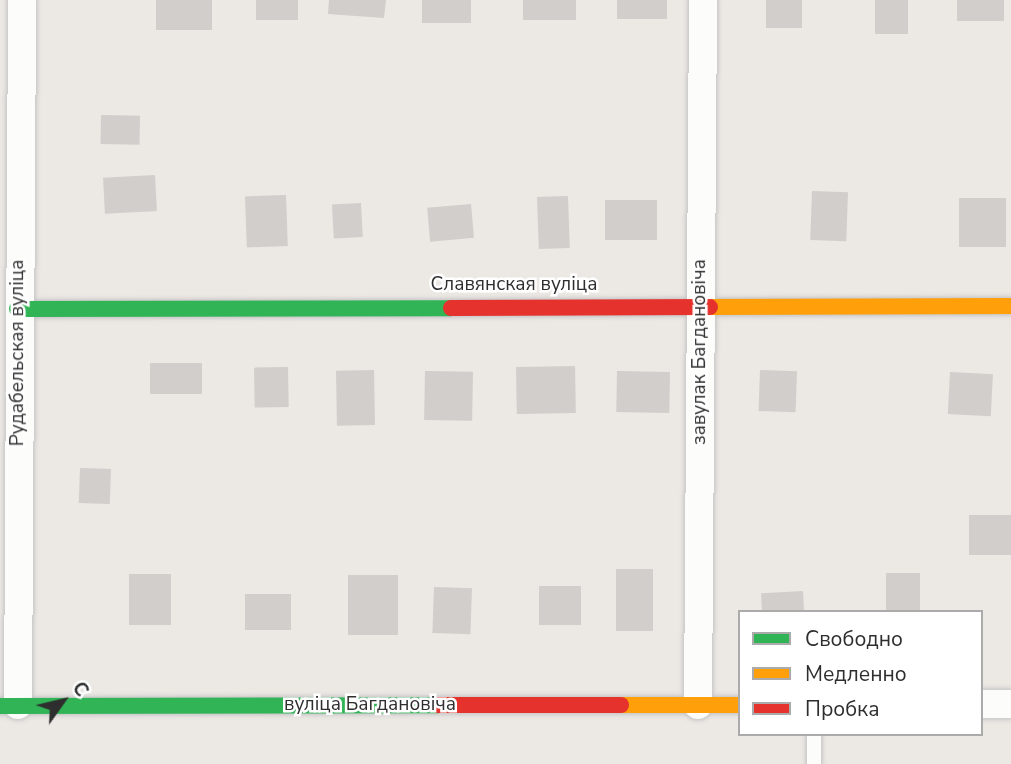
<!DOCTYPE html>
<meta charset="utf-8">
<style>
body{margin:0}
#map{position:relative;width:1011px;height:764px;overflow:hidden;background:#ece8e4;font-family:"Nunito Sans",sans-serif}
div>[style]{position:absolute}
.building>*{inset:0;background:#d1cecb;transform-origin:0 0}
.roads{filter:drop-shadow(0 0 2px #c5c4c5) drop-shadow(0 0 2px #c5c4c5)}
.lane>*{height:14px;margin:-7px;padding:0 7px;transform-origin:7px;border-radius:7px;background:#fcfcfb}
.street>*{height:28px;margin:-14px;padding:0 14px;transform-origin:14px;border-radius:14px;background:#fcfcfb}
.fast>*{height:16px;margin:-8px;padding:0 8px;transform-origin:8px;border-radius:8px;background:#30b455}
.slow>*{height:16px;margin:-8px;padding:0 8px;transform-origin:8px;border-radius:8px;background:#ff9f0a}
.jam>*{height:16px;margin:-8px;padding:0 8px;transform-origin:8px;border-radius:8px;background:#e5322d}
span{translate:-50% -50%;white-space:nowrap;text-align:center;line-height:1.15;-webkit-text-stroke:5px #fff;paint-order:stroke}
.street-label{font-size:19px;color:#2e2e2e}
.legend{position:absolute;left:738px;top:610px;width:245px;height:126px;box-sizing:border-box;background:#fff;border:2px solid #ababab;margin:0;padding:9px 12px;list-style:none;font-size:21px;color:#2e2e2e}
.legend li{display:flex;align-items:center;gap:14px;height:35px}
.legend b{width:35px;border:2px solid #ababab}
.north{position:absolute;left:28px;top:666px;width:70px;height:70px;-webkit-text-stroke:5px #fff;paint-order:stroke;rotate:56deg;font-size:19px;font-weight:700;line-height:28px;text-align:center;color:#2e2e2e}
.north::after{content:'';display:block;margin:auto;width:24px;height:32px;background:#2e2e2e;clip-path:polygon(50% 0,100% 100%,50% 72%,0 100%)}
</style>
<div id="map">
<div class="building">
<i style="left:156px;top:0;width:56px;height:30px"></i>
<i style="left:256px;top:0;width:42px;height:20px"></i>
<i style="clip-path:polygon(329px 0,386px 0,384px 18px,328px 14px)"></i>
<i style="left:422px;top:0;width:49px;height:23px"></i>
<i style="left:523px;top:0;width:53px;height:20px"></i>
<i style="left:617px;top:0;width:50px;height:19px"></i>
<i style="left:766px;top:0;width:36px;height:28px"></i>
<i style="left:875px;top:0;width:33px;height:34px"></i>
<i style="left:957px;top:0;width:47px;height:21px"></i>
<i style="left:101px;top:115px;width:39px;height:29px;rotate:1deg"></i>
<i style="left:155px;top:175px;width:36px;height:52px;rotate:87deg"></i>
<i style="left:812px;top:191px;width:36px;height:49px;rotate:2deg"></i>
<i style="left:286px;top:195px;width:51px;height:41px;rotate:88deg"></i>
<i style="left:568px;top:196px;width:52px;height:31px;rotate:88deg"></i>
<i style="left:959px;top:198px;width:47px;height:49px"></i>
<i style="left:605px;top:200px;width:52px;height:40px"></i>
<i style="left:361px;top:203px;width:34px;height:29px;rotate:87deg"></i>
<i style="left:471px;top:204px;width:34px;height:44px;rotate:85deg"></i>
<i style="left:150px;top:363px;width:52px;height:31px"></i>
<i style="left:575px;top:366px;width:47px;height:59px;rotate:89deg"></i>
<i style="left:288px;top:367px;width:40px;height:34px;rotate:89deg"></i>
<i style="left:374px;top:370px;width:55px;height:38px;rotate:89deg"></i>
<i style="left:760px;top:370px;width:37px;height:41px;rotate:2deg"></i>
<i style="left:425px;top:371px;width:48px;height:49px;rotate:1deg"></i>
<i style="left:617px;top:371px;width:53px;height:41px;rotate:1deg"></i>
<i style="left:950px;top:372px;width:43px;height:42px;rotate:3deg"></i>
<i style="left:80px;top:468px;width:31px;height:35px;rotate:2deg"></i>
<i style="left:969px;top:515px;width:42px;height:40px"></i>
<i style="left:616px;top:569px;width:37px;height:62px"></i>
<i style="left:886px;top:573px;width:34px;height:39px"></i>
<i style="left:129px;top:574px;width:42px;height:51px"></i>
<i style="left:348px;top:575px;width:50px;height:60px"></i>
<i style="left:539px;top:586px;width:42px;height:39px"></i>
<i style="left:434px;top:587px;width:38px;height:46px;rotate:2deg"></i>
<i style="left:803px;top:591px;width:21px;height:42px;rotate:87deg"></i>
<i style="left:245px;top:594px;width:46px;height:36px"></i>
</div>
<div class="roads">
<div class="lane">
<i style="left:814px;top:734px;width:30px;rotate:90deg"></i>
</div>
<div class="street">
<i style="left:981px;top:704px;width:30px"></i>
<i style="left:18px;top:705px;width:705px;rotate:-89.67deg"></i>
<i style="left:698px;top:705px;width:705px;rotate:-89.59deg"></i>
</div>
<div class="fast">
<i style="left:17px;top:309px;width:434px;rotate:-0.1deg"></i>
<i style="left:0;top:706px;width:438px;rotate:-0.1deg"></i>
</div>
<div class="slow">
<i style="left:710px;top:307px;width:301px;rotate:-0.2deg"></i>
<i style="left:621px;top:705px;width:119px"></i>
</div>
<div class="jam">
<i style="left:451px;top:308px;width:259px;rotate:-0.2deg"></i>
<i style="left:438px;top:705px;width:183px"></i>
</div>
</div>
<div class="street-label">
<span style="left:514px;top:285px">Славянская вуліца</span>
<span style="left:700px;top:352px;rotate:-90deg">завулак Багдановіча</span>
<span style="left:18px;top:353px;rotate:-90deg">Рудабельская вуліца</span>
<span style="left:370px;top:705px">вуліца Багдановіча</span>
</div>
<ul class="legend">
<li><b style="height:9px;background:#30b455"></b>Свободно</li>
<li><b style="height:9px;background:#ff9f0a"></b>Медленно</li>
<li><b style="height:9px;background:#e5322d"></b>Пробка</li>
</ul>
<div class="north">С</div>
</div>
